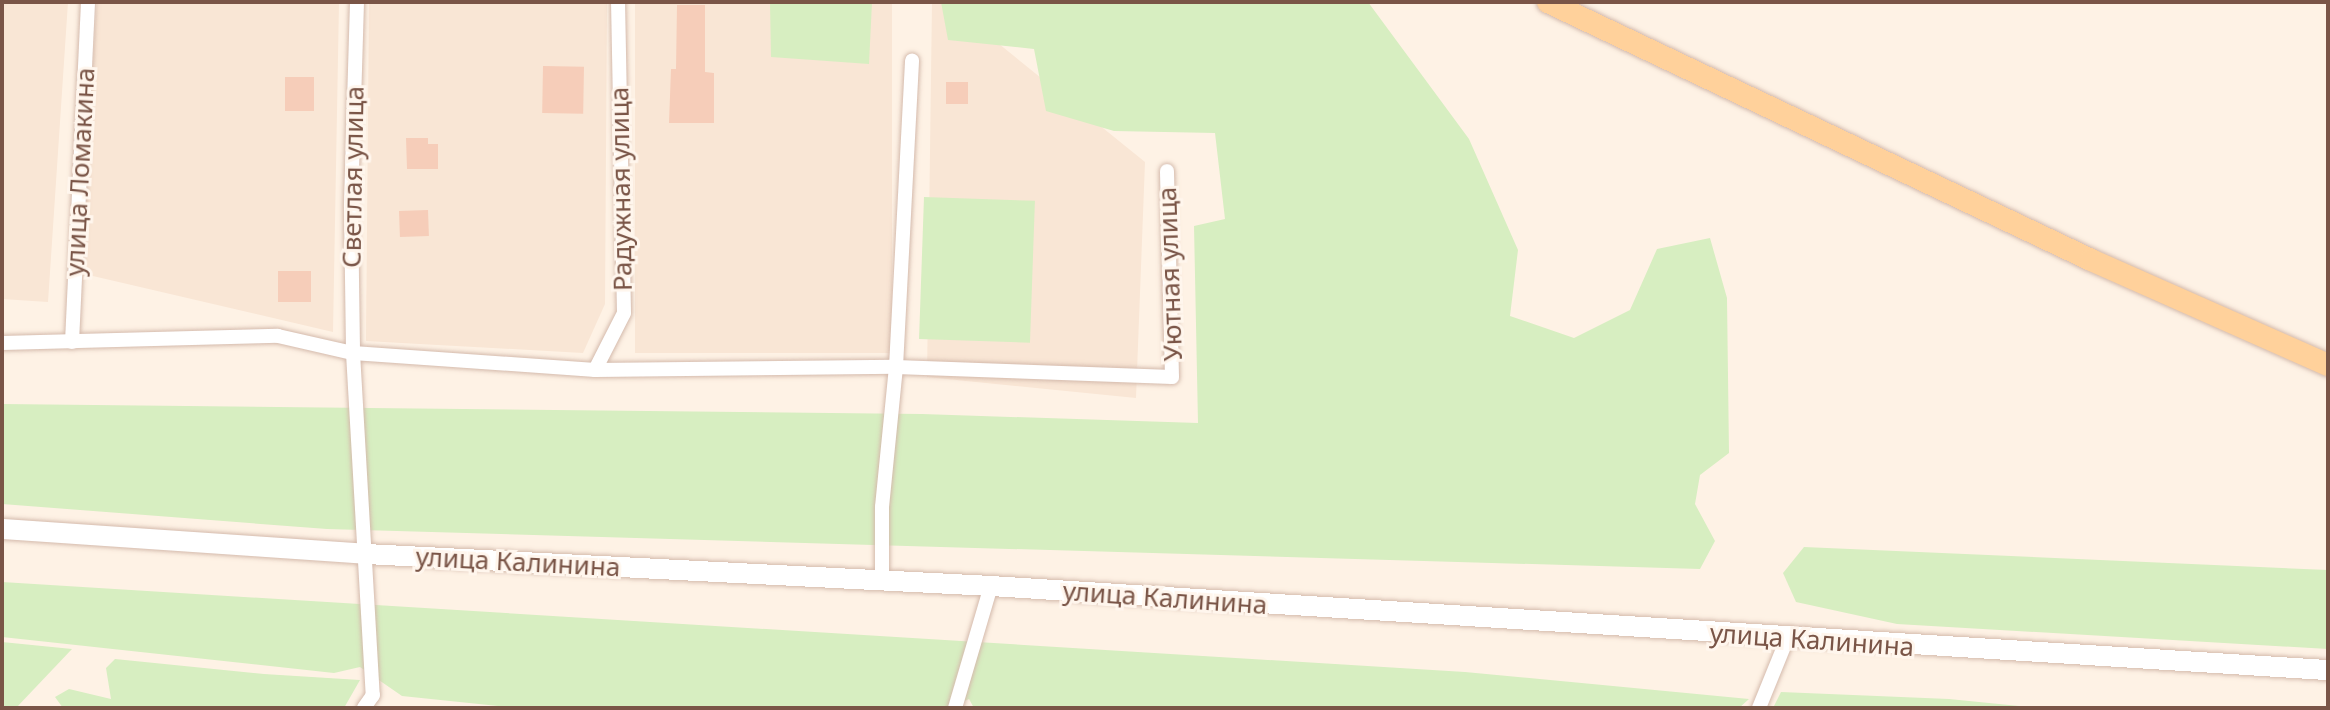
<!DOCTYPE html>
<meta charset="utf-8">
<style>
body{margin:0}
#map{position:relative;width:2330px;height:710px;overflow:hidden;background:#fef2e5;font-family:"Noto Sans",sans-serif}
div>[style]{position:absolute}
.residential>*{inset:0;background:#f9e6d5;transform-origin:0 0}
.green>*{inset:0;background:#d7eec1;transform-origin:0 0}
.building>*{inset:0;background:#f6cdb9;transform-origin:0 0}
.roads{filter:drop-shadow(0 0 2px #d4baac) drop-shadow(0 0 2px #d4baac)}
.street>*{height:14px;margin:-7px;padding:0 7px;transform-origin:7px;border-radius:7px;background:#fff}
.secondary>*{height:20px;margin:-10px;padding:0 10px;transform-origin:10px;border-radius:10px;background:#fff}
.primary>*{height:22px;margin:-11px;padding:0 11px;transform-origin:11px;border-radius:11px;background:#ffd19b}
span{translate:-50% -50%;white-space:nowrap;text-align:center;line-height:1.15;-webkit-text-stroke:6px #fff6ed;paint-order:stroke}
.street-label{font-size:26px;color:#7a5547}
.frame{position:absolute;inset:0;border:4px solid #7a5547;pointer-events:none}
</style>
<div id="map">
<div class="residential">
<i style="clip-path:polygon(2px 2px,68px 2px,48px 302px,2px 299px)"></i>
<i style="clip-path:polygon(97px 2px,339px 2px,333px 332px,80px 273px)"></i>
<i style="clip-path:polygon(369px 2px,607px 2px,605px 304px,583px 353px,366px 341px)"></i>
<i style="left:635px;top:2px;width:257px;height:351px"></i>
<i style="clip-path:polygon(932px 2px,947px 2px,1145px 162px,1136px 398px,927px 377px)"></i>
</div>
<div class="green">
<i style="clip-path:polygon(770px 2px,872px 2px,869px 64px,771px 57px)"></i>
<i style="clip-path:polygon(941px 2px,1368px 2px,1469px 139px,1518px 250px,1510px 316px,1574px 338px,1630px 310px,1657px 249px,1710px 238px,1727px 298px,1729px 453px,1700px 475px,1695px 504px,1715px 541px,1700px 569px,327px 529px,2px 504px,2px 404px,922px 414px,1198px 423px,1194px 226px,1225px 219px,1215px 133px,1114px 131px,1046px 111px,1034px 49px,948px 40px)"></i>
<i style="left:924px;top:197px;width:111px;height:142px;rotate:2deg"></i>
<i style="clip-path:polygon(1804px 547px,2328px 570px,2328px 649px,1897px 624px,1796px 602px,1783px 573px)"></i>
<i style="clip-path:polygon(2px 582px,1465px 672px,1749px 699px,1739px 708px,974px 708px,969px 699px,949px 708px,516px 708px,402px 696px,360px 667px,334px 673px,2px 637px)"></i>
<i style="clip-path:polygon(2px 642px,72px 649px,16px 708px,2px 708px)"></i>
<i style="clip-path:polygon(115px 659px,264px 674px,360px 680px,344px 708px,63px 708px,55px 697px,69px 689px,111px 699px,106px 668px)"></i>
<i style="clip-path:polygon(1781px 692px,1949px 699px,2039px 708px,1773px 708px)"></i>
</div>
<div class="building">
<i style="clip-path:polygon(677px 5px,705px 5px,705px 72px,714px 73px,714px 123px,669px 123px,671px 69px,676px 69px)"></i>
<i style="left:543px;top:66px;width:41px;height:47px;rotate:1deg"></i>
<i style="left:314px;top:77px;width:34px;height:29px;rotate:90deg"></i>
<i style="left:946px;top:82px;width:22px;height:22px"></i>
<i style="clip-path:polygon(406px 138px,428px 138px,428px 144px,438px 144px,438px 169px,407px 169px)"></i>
<i style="left:428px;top:210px;width:26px;height:29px;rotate:88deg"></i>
<i style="left:278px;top:271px;width:33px;height:31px"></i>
</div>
<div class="roads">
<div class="street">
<i style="left:357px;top:2px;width:205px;rotate:91.7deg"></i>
<i style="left:351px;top:207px;width:146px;rotate:89.2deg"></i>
<i style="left:353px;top:353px;width:343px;rotate:86.7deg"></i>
<i style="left:373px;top:695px;width:16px;rotate:125deg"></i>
<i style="left:72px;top:342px;width:340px;rotate:-87.3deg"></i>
<i style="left:2px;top:343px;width:276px;rotate:-1.5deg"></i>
<i style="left:278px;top:336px;width:77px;rotate:12.8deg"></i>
<i style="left:353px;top:353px;width:243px;rotate:4deg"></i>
<i style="left:595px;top:370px;width:301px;rotate:-0.6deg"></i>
<i style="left:896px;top:367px;width:276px;rotate:2.1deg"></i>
<i style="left:1172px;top:377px;width:206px;rotate:-91.4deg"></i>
<i style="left:595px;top:370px;width:64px;rotate:-63deg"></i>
<i style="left:624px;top:313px;width:311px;rotate:-91.1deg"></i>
<i style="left:882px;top:581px;width:74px;rotate:-90deg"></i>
<i style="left:882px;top:507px;width:141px;rotate:-84.3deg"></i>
<i style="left:896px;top:367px;width:307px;rotate:-87deg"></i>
<i style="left:955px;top:708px;width:127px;rotate:-73.6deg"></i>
<i style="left:1759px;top:708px;width:74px;rotate:-67.9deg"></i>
</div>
<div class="secondary">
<i style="left:2px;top:529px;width:365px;rotate:3.9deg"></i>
<i style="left:366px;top:554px;width:626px;rotate:2.93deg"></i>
<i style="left:991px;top:586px;width:1340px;rotate:3.6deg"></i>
</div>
<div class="primary">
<i style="left:1548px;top:2px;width:601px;rotate:25.41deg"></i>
<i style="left:2091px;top:260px;width:259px;rotate:23.9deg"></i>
</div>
</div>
<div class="street-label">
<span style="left:80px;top:172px;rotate:-87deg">улица Ломакина</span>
<span style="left:353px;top:177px;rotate:-89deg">Светлая улица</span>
<span style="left:621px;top:189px;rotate:-91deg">Радужная улица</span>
<span style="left:1170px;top:274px;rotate:-92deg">Уютная улица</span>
<span style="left:518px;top:562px;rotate:3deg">улица Калинина</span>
<span style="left:1165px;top:598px;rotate:4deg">улица Калинина</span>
<span style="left:1812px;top:640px;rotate:4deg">улица Калинина</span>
</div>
<div class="frame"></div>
</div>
